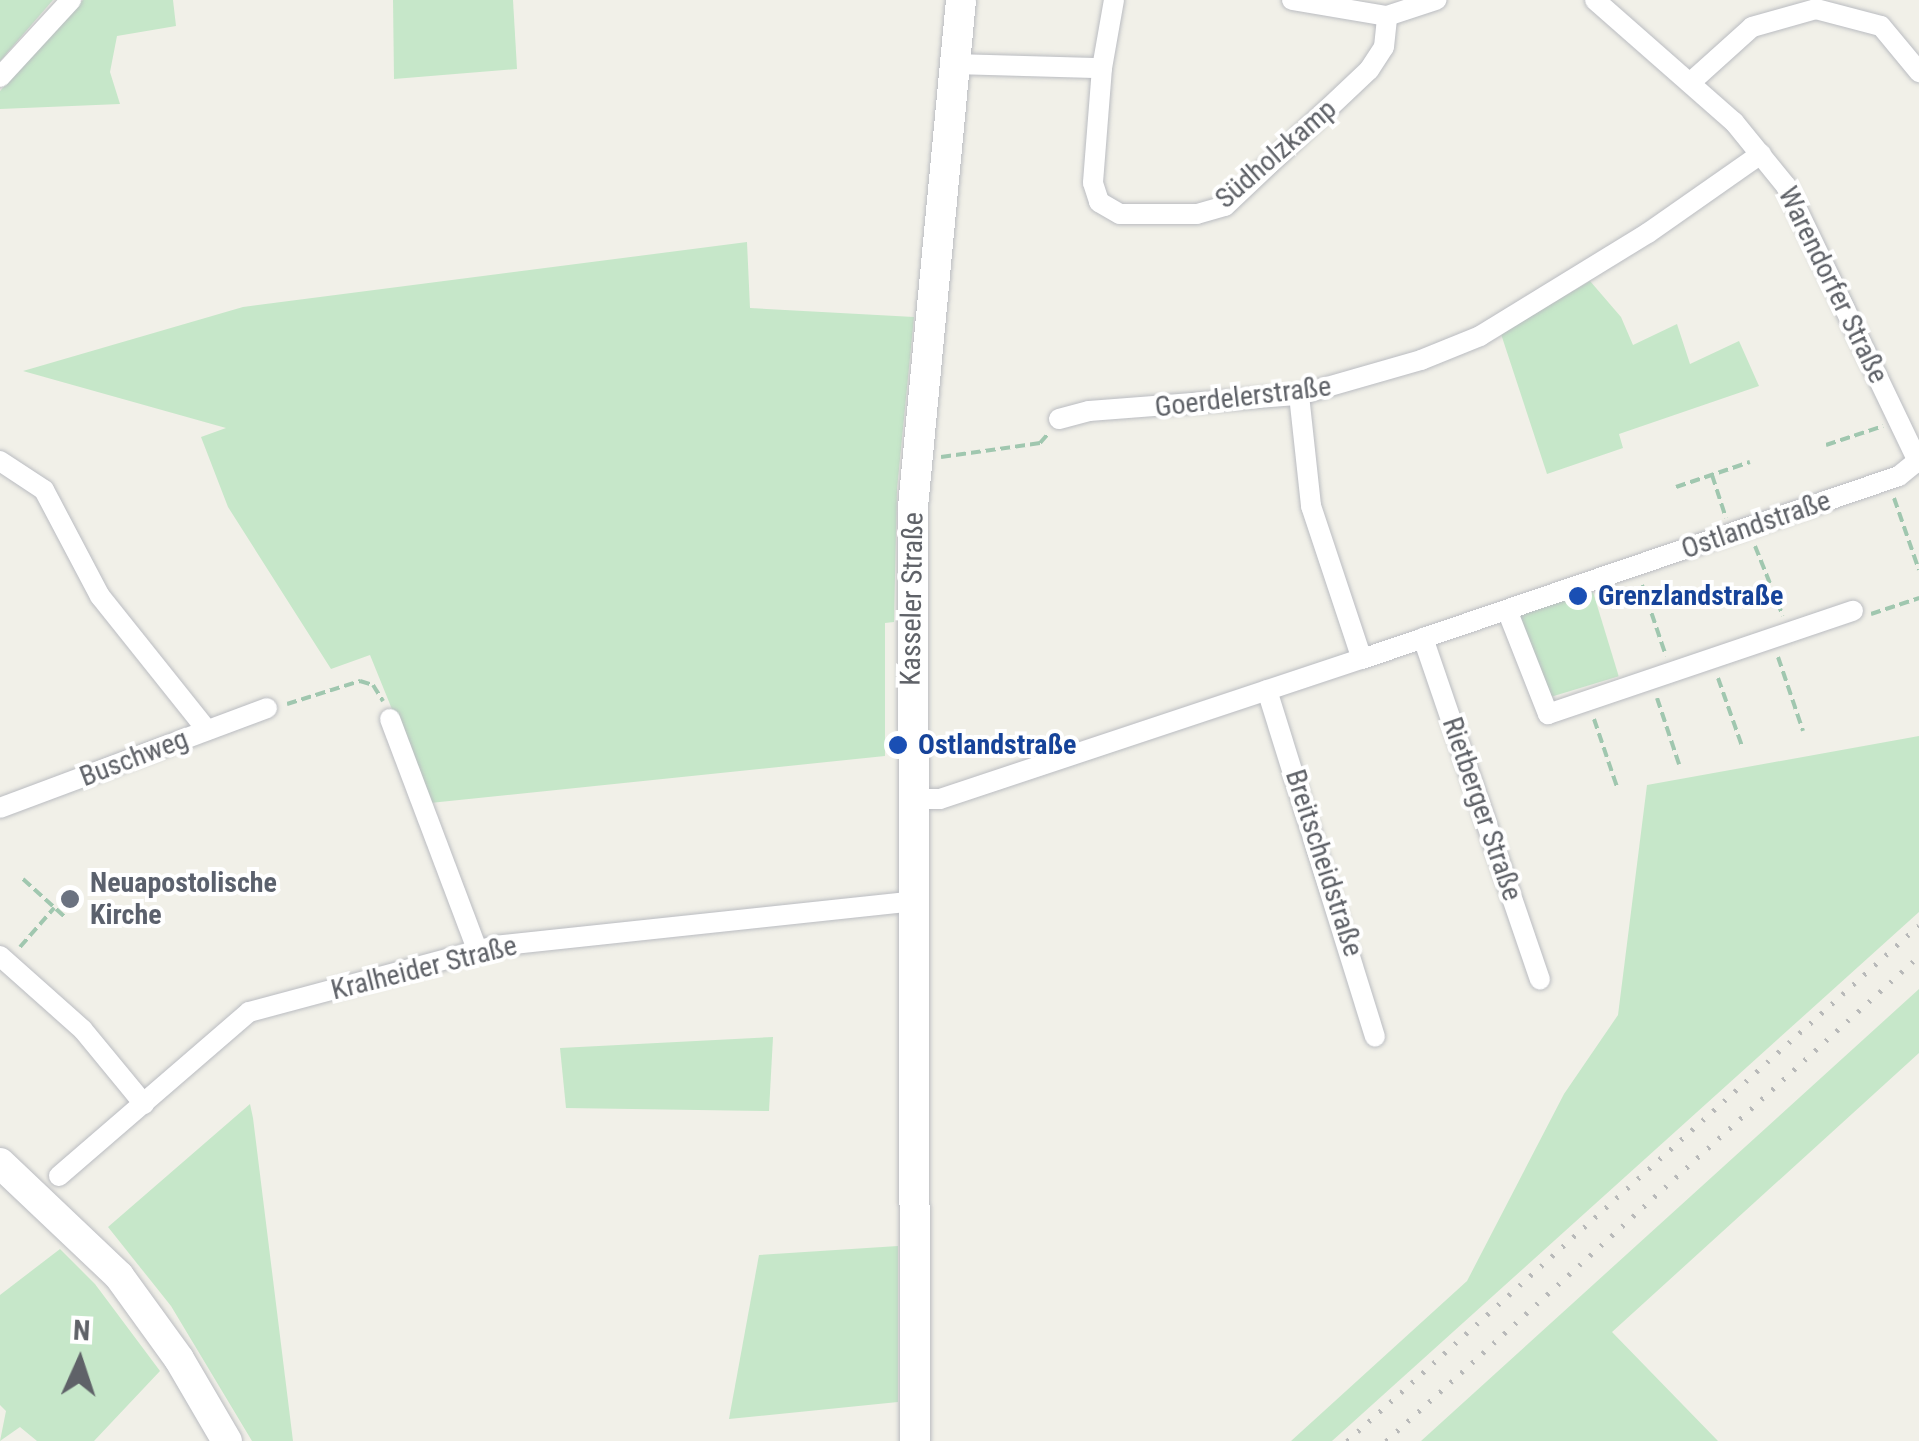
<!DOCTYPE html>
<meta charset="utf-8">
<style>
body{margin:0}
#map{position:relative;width:1919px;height:1441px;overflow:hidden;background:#f1f0e8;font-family:"Roboto Condensed",sans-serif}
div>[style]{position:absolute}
.green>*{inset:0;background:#c6e7c9;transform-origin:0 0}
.path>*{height:4px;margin-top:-2px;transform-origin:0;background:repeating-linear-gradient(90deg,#a0c7af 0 10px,transparent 0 15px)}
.roads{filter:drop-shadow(0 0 2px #babcc1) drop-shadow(0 0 2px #babcc1)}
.street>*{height:20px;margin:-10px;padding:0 10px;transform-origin:10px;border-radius:10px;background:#fff}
.secondary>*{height:30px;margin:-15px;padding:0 15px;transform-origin:15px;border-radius:15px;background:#fff}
.rail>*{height:5px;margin-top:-2.5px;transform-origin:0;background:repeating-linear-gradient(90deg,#b8b9b9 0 2.5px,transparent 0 14.5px)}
.dots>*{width:28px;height:28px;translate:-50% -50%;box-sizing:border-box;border:5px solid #fff;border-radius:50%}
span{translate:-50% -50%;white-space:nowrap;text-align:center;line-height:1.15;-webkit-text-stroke:8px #fff;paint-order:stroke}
.street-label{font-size:28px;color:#5f6268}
.transit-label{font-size:28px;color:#164399;font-weight:700}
.left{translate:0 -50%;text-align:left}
.worship-label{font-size:28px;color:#5b616d;font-weight:700}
.north{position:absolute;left:30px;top:1311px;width:100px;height:100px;-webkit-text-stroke:8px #fff;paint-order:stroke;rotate:3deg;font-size:28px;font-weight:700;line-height:40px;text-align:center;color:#5f6268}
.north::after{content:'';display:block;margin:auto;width:35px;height:45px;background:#5f6268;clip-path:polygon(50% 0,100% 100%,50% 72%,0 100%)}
</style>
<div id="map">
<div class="green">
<i style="clip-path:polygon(0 0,53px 0,0 61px)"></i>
<i style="clip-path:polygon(83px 0,173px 0,176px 26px,117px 36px,110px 72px,120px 104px,0 109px,0 91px)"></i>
<i style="clip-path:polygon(393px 0,513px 0,517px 69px,394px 79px)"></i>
<i style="clip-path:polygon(747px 242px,750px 308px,914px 317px,897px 489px,894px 622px,885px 623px,885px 756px,430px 803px,370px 655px,331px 669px,228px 507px,201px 437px,226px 428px,23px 371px,243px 307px)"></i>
<i style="clip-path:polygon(1590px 281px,1621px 317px,1633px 345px,1677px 324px,1690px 364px,1739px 341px,1759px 386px,1619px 434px,1623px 448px,1547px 474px,1501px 334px)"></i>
<i style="left:1593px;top:592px;width:88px;height:79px;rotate:73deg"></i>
<i style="clip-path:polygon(1919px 736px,1919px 912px,1332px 1441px,1291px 1441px,1467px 1281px,1564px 1094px,1618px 1015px,1647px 785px)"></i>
<i style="clip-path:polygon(1919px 989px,1919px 1053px,1612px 1332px,1718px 1441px,1421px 1441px)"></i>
<i style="clip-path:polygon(773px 1037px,769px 1111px,566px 1108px,560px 1048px)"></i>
<i style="clip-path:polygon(250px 1104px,253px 1118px,293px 1441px,252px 1441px,171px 1306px,108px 1227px)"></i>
<i style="clip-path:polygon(898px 1246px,898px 1402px,729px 1419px,759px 1255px)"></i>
<i style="clip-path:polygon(60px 1249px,95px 1284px,160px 1371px,94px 1441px,37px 1441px,20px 1427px,0 1441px,6px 1411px,0 1405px,0 1295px)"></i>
</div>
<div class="path">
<i style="left:1826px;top:445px;width:60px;rotate:-18.4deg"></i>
<i style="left:941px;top:457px;width:100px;rotate:-8deg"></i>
<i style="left:1040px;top:443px;width:11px;rotate:-49deg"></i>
<i style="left:1712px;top:475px;width:45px;rotate:72deg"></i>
<i style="left:1676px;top:487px;width:78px;rotate:-18.7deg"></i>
<i style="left:1894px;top:498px;width:76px;rotate:70.9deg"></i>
<i style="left:1755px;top:546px;width:75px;rotate:68.2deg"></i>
<i style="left:1642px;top:585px;width:75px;rotate:71.3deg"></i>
<i style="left:1871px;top:614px;width:51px;rotate:-18.4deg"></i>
<i style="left:1778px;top:657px;width:78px;rotate:71.3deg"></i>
<i style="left:1718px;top:678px;width:72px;rotate:70.6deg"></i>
<i style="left:1657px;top:698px;width:70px;rotate:71.6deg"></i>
<i style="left:287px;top:704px;width:77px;rotate:-17.5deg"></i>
<i style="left:360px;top:681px;width:14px;rotate:17deg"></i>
<i style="left:373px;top:685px;width:19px;rotate:58deg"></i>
<i style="left:1594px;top:719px;width:72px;rotate:71.3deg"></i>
<i style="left:23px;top:879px;width:58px;rotate:42.2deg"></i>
<i style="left:20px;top:947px;width:52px;rotate:-48.9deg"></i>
</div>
<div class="roads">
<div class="street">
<i style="left:1292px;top:0;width:96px;rotate:9.6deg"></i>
<i style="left:1387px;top:16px;width:52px;rotate:-18.1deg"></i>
<i style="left:1595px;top:0;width:185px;rotate:41.3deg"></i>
<i style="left:1734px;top:122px;width:82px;rotate:50.9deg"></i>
<i style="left:1786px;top:186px;width:307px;rotate:64.4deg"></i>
<i style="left:955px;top:64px;width:147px;rotate:1.6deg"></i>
<i style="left:1102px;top:68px;width:115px;rotate:94.5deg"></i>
<i style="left:1093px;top:183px;width:20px;rotate:72deg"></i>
<i style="left:1099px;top:202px;width:24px;rotate:30deg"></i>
<i style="left:1120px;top:214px;width:77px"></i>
<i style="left:1197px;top:214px;width:29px;rotate:-16deg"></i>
<i style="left:1225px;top:206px;width:198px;rotate:-43.4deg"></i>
<i style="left:1369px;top:70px;width:27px;rotate:-57deg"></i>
<i style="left:1384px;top:47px;width:31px;rotate:-84deg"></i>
<i style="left:1102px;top:68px;width:69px;rotate:-80deg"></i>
<i style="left:0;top:77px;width:105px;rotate:-47.3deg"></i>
<i style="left:1691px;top:82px;width:82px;rotate:-42deg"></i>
<i style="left:1752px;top:27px;width:66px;rotate:-15.7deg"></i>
<i style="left:1816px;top:9px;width:67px;rotate:14.7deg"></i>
<i style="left:1881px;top:26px;width:60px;rotate:50.4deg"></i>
<i style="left:1299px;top:395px;width:112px;rotate:83.8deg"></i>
<i style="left:1311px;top:506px;width:161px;rotate:71.6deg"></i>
<i style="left:1059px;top:419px;width:31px;rotate:-15deg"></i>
<i style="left:1089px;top:411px;width:211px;rotate:-4.4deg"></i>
<i style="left:1299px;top:395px;width:127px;rotate:-16deg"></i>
<i style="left:1421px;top:360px;width:64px;rotate:-22.1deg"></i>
<i style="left:1480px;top:336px;width:197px;rotate:-31.5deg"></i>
<i style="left:1648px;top:233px;width:138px;rotate:-35deg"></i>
<i style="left:0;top:461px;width:53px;rotate:33.4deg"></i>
<i style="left:44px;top:490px;width:120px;rotate:62.2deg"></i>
<i style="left:100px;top:596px;width:171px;rotate:51.4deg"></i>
<i style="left:1507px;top:610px;width:112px;rotate:68.5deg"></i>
<i style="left:1548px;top:714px;width:322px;rotate:-18.7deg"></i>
<i style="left:1423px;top:638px;width:361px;rotate:71.1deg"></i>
<i style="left:1267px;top:690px;width:363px;rotate:72.7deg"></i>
<i style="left:390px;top:719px;width:246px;rotate:69.3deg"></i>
<i style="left:911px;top:799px;width:29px"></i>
<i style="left:940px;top:799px;width:445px;rotate:-18.4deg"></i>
<i style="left:1362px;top:659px;width:567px;rotate:-18.82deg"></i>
<i style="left:1899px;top:476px;width:26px;rotate:-39deg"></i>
<i style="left:0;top:808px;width:285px;rotate:-20.5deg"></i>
<i style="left:0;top:956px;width:111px;rotate:41.7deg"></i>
<i style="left:83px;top:1030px;width:96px;rotate:50.5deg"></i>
<i style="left:59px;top:1176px;width:251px;rotate:-40.8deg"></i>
<i style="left:249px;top:1012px;width:255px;rotate:-15deg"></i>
<i style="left:495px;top:946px;width:417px;rotate:-6.1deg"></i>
</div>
<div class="secondary">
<i style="left:0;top:1163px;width:164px;rotate:43.5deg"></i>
<i style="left:119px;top:1276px;width:102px;rotate:54.1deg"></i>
<i style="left:179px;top:1359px;width:95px;rotate:59.7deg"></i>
<i style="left:915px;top:1441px;width:934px;rotate:-90.12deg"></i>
<i style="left:913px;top:507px;width:509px;rotate:-84.59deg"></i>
</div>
</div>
<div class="rail">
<i style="left:1347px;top:1441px;width:770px;rotate:-42.05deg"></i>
<i style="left:1386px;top:1441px;width:721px;rotate:-42.3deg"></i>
</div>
<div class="dots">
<i style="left:1578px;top:596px;background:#1a4fb4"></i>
<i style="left:898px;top:745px;background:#1a4fb4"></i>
<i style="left:70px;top:899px;background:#6b7280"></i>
</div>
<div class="street-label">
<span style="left:1276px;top:154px;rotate:-41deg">Südholzkamp</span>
<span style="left:1833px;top:285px;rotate:64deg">Warendorfer Straße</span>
<span style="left:1243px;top:397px;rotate:-7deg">Goerdelerstraße</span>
<span style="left:1756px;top:525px;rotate:-19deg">Ostlandstraße</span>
<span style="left:912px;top:599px;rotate:-89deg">Kasseler Straße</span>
<span style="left:134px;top:758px;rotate:-21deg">Buschweg</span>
<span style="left:1482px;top:809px;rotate:71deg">Rietberger Straße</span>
<span style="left:1324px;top:863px;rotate:72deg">Breitscheidstraße</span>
<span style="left:424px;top:968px;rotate:-14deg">Kralheider Straße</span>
</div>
<div class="transit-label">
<span class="left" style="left:1598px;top:596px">Grenzlandstraße</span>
<span class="left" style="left:918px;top:745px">Ostlandstraße</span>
</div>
<div class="worship-label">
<span class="left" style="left:90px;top:899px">Neuapostolische<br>Kirche</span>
</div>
<div class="north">N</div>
</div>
